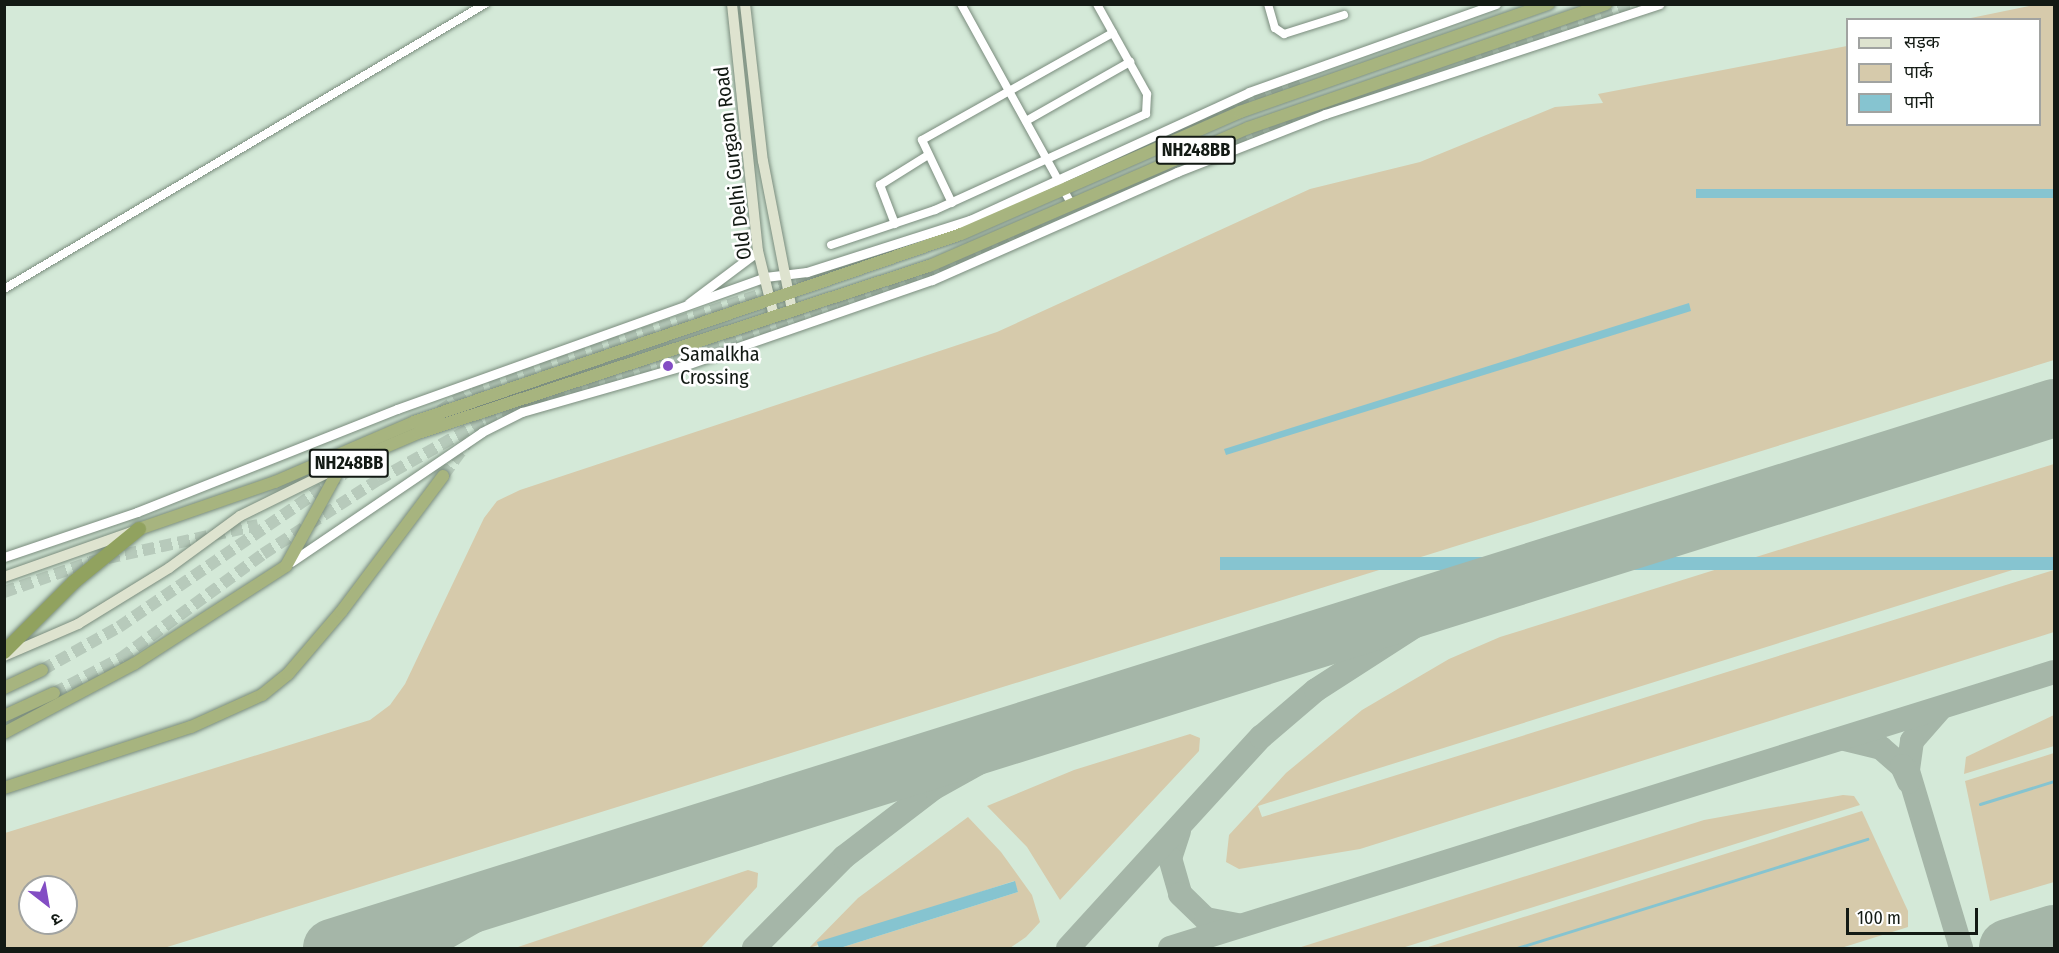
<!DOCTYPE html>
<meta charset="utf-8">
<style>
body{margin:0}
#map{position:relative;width:2059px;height:953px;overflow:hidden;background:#d4e9d8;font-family:"Fira Sans Condensed","Noto Sans Devanagari",sans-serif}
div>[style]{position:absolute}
.green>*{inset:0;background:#d6caab}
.water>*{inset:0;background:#86c4d0;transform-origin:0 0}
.stream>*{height:3px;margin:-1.5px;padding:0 1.5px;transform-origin:1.5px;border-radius:1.5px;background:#86c4d0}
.taxiway>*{height:24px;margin:-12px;padding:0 12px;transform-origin:12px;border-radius:12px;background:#a5b6a8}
.runway>*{height:58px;margin:-29px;padding:0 29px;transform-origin:29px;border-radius:29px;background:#a5b6a8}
.trunk-tunnel>*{height:12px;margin-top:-6px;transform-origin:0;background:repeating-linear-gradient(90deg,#b7cabb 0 12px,transparent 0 18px)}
.roads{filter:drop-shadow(0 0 2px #7a8c7d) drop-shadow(0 0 2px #7a8c7d)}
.minor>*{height:8px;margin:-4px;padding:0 4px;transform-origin:4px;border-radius:4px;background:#fff}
.tertiary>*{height:9px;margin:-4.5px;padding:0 4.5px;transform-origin:4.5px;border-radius:4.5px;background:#fff}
.secondary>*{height:10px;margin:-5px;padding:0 5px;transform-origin:5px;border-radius:5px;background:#dee3cf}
.trunk>*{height:12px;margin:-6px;padding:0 6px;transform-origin:6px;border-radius:6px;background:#a7b47f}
.motorway>*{height:14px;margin:-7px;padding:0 7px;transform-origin:7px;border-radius:7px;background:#91a25f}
.dots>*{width:16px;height:16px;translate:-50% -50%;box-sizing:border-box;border:3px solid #fff;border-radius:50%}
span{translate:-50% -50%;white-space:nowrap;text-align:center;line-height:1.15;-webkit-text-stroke:5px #fff;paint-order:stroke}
.shield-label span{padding:2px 4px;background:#fff;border:2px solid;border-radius:4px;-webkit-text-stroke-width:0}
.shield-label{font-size:18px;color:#131a14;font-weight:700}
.street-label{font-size:20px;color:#131a14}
.poi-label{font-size:20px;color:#131a14}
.left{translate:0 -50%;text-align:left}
.frame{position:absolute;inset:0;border:6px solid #131a14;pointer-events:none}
.legend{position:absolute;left:1846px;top:18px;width:195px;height:108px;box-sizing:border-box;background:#fff;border:2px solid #a1a3a1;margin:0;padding:8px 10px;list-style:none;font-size:18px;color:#131a14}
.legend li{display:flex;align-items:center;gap:12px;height:30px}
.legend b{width:30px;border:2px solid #a1a3a1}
.north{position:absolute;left:18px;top:875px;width:60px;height:60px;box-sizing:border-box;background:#fff;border:2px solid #a1a3a1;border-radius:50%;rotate:149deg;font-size:16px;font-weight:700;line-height:24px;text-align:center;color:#131a14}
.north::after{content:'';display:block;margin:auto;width:21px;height:27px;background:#834dc4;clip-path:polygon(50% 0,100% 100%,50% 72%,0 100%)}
.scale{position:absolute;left:1846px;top:908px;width:132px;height:27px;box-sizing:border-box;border:3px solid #131a14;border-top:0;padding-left:8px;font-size:18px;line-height:21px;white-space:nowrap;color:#131a14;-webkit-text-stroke:4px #fff;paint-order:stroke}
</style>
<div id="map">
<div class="green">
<i style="clip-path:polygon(evenodd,2034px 5px,2054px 5px,2054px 360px,164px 948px,5px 948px,5px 833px,370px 720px,390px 705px,405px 684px,484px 518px,497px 501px,520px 490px,997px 332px,1310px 189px,1420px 162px,1555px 107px,1603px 103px,1598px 94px,1847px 46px,1848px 124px,2040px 124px,2040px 20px,1966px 19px,2034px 5px,30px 887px,66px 887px,66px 923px,30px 923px,30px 887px)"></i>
<i style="clip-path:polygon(2054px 464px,2054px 557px,1258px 806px,1262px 817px,2054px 570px,2054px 632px,1360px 849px,1239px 869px,1226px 862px,1229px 835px,1286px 773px,1362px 710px,1449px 659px,1500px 637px)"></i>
<i style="clip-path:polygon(2054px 715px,2054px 746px,1964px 774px,1966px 757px)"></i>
<i style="clip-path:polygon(1190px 734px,1200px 738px,1199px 751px,1060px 900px,1027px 847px,987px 806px,1074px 770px)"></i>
<i style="clip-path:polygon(2054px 753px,2054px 882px,1990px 901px,1965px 781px)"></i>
<i style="clip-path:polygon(1843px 795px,1854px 796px,1860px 805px,1402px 948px,1298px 948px,1704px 820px)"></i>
<i style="clip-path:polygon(1862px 811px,1908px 911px,1908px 927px,1841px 948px,1425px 948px)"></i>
<i style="clip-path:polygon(968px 817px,1001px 852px,1032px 895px,1040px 922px,1026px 937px,1010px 948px,840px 948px,1018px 892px,1014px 881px,809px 948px,858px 898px)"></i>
<i style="clip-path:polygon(748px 870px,758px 873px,757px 887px,701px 948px,515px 948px)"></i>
</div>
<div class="water">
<i style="left:2054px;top:189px;width:9px;height:358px;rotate:90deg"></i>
<i style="clip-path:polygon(1689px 303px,1691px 311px,1226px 455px,1224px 449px)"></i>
<i style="left:2054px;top:557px;width:13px;height:834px;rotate:90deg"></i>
<i style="clip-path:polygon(1015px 881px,1018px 892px,840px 948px,819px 948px,817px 942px)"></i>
</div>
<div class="stream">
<i style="left:1980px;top:804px;width:77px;rotate:-17.3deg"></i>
<i style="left:1517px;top:948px;width:367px;rotate:-17.3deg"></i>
</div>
<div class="taxiway">
<i style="left:1939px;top:710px;width:41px;rotate:131.1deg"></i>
<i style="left:1912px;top:741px;width:30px;rotate:98deg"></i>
<i style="left:1908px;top:771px;width:185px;rotate:73.3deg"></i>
<i style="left:1845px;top:739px;width:37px;rotate:14deg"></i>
<i style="left:1881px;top:748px;width:28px;rotate:41deg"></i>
<i style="left:1902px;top:766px;width:17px;rotate:66deg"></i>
<i style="left:1179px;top:831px;width:28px;rotate:108deg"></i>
<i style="left:1170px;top:858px;width:37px;rotate:74deg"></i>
<i style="left:1180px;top:894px;width:36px;rotate:44deg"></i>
<i style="left:1206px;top:919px;width:33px;rotate:11deg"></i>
<i style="left:428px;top:948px;width:81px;rotate:-29.7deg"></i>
<i style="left:498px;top:908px;width:119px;rotate:-22.7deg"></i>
<i style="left:754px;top:948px;width:128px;rotate:-45.3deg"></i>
<i style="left:844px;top:857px;width:113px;rotate:-37.5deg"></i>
<i style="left:934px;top:788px;width:90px;rotate:-29.1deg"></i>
<i style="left:1013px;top:744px;width:121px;rotate:-21.3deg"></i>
<i style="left:1068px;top:948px;width:286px;rotate:-47.6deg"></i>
<i style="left:1261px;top:737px;width:72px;rotate:-40.5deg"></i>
<i style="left:1316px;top:690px;width:131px;rotate:-32.8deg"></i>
<i style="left:1426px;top:619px;width:127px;rotate:-22.7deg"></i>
<i style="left:1170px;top:948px;width:926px;rotate:-17.34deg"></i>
<i style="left:2018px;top:948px;width:38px;rotate:-20deg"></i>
</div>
<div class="runway">
<i style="left:332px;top:948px;width:1805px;rotate:-17.41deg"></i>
<i style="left:2008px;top:948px;width:48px;rotate:-16.9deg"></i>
</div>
<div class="trunk-tunnel">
<i style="left:1465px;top:63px;width:182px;rotate:-18.9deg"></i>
<i style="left:1203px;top:158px;width:97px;rotate:-21.8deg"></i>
<i style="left:1026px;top:199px;width:232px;rotate:-23.7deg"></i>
<i style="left:1238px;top:106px;width:69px;rotate:-18.7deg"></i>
<i style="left:440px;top:411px;width:38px;rotate:-33deg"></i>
<i style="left:472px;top:390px;width:488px;rotate:-18.3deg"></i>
<i style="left:443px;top:476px;width:44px;rotate:-54.2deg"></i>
<i style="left:4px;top:592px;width:91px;rotate:-19.2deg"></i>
<i style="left:90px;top:562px;width:172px;rotate:-12.4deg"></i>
<i style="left:42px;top:670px;width:88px;rotate:-29.2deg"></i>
<i style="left:119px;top:627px;width:298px;rotate:-34.3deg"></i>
<i style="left:54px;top:693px;width:76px;rotate:-27.6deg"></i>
<i style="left:121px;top:658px;width:176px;rotate:-36.2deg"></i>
<i style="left:263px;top:554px;width:137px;rotate:-32.8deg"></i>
<i style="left:378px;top:480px;width:123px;rotate:-29.3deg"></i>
<i style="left:485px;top:420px;width:370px;rotate:-18.1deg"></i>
<i style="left:837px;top:305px;width:136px;rotate:-19.4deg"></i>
<i style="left:965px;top:260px;width:86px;rotate:-23.3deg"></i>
</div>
<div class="roads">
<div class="minor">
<i style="left:961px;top:4px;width:230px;rotate:61.1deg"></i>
<i style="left:1268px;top:4px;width:25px;rotate:74deg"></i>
<i style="left:1275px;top:28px;width:11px;rotate:34deg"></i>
<i style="left:1284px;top:34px;width:63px;rotate:-17.6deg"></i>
<i style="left:1026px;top:121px;width:120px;rotate:-29.6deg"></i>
<i style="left:952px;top:203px;width:70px;rotate:-115.5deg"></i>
<i style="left:922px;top:140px;width:219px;rotate:-29.3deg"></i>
<i style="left:895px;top:224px;width:42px;rotate:-111deg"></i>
<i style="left:880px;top:185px;width:57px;rotate:-32deg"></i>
<i style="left:831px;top:245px;width:110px;rotate:-18.6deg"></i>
<i style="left:935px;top:210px;width:232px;rotate:-24.5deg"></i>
<i style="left:1146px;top:114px;width:20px;rotate:-87deg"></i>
<i style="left:1147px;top:94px;width:103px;rotate:-119.1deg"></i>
<i style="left:4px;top:289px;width:559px;rotate:-30.65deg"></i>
</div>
<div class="tertiary">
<i style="left:689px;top:303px;width:86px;rotate:-37deg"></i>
<i style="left:4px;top:557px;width:140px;rotate:-18.7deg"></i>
<i style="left:137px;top:512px;width:280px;rotate:-21.6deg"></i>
<i style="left:397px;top:409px;width:391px;rotate:-19.7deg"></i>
<i style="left:765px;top:277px;width:42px;rotate:-6.8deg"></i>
<i style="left:807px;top:272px;width:171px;rotate:-17.7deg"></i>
<i style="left:970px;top:220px;width:307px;rotate:-24.6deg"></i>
<i style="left:1249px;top:92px;width:262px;rotate:-19.6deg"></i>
<i style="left:291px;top:562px;width:231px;rotate:-34.2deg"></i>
<i style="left:482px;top:432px;width:45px;rotate:-26.6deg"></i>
<i style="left:522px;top:412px;width:171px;rotate:-16deg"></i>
<i style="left:686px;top:365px;width:260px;rotate:-19.1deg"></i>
<i style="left:932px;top:280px;width:268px;rotate:-23.8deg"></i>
<i style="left:1177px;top:172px;width:159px;rotate:-21.4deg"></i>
<i style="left:1325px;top:114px;width:352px;rotate:-18.2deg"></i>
</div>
<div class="secondary">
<i style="left:732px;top:4px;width:248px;rotate:84deg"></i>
<i style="left:758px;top:251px;width:67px;rotate:76.2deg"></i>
<i style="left:745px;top:4px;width:158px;rotate:83.5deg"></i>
<i style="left:763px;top:161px;width:152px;rotate:79deg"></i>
<i style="left:4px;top:577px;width:136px;rotate:-19.4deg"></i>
<i style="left:4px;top:656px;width:81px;rotate:-23.4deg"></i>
<i style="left:78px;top:624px;width:107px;rotate:-31.6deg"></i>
<i style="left:169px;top:568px;width:88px;rotate:-36.2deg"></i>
<i style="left:240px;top:516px;width:113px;rotate:-26.3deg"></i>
</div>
<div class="trunk">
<i style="left:139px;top:529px;width:144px;rotate:-19.1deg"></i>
<i style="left:275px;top:482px;width:151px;rotate:-23.3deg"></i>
<i style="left:414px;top:422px;width:578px;rotate:-18.97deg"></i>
<i style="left:961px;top:234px;width:305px;rotate:-23.6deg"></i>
<i style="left:1240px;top:112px;width:327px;rotate:-19.3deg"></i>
<i style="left:4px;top:688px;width:42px;rotate:-25.3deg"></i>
<i style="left:4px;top:716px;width:55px;rotate:-24.7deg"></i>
<i style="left:4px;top:733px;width:147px;rotate:-28deg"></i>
<i style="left:134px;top:664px;width:181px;rotate:-32.8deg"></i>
<i style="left:286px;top:566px;width:114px;rotate:-61.2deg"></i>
<i style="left:341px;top:466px;width:84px;rotate:-23.2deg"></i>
<i style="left:418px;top:433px;width:538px;rotate:-18.1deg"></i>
<i style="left:929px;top:266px;width:348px;rotate:-23.4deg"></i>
<i style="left:1248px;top:128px;width:379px;rotate:-19.1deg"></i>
<i style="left:4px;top:788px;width:197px;rotate:-18.1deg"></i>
<i style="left:191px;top:727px;width:78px;rotate:-24.3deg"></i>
<i style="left:262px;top:695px;width:33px;rotate:-39deg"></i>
<i style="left:288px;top:674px;width:82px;rotate:-49.5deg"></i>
<i style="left:341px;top:612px;width:170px;rotate:-53.1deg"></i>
</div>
<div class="motorway">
<i style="left:4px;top:652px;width:99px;rotate:-45deg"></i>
<i style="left:74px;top:582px;width:84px;rotate:-39.2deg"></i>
</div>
</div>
<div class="dots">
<i style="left:668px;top:366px;background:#834dc4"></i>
</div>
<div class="shield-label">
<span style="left:1196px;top:150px">NH248BB</span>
<span style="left:349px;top:463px">NH248BB</span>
</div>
<div class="street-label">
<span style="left:733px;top:163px;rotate:-97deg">Old Delhi Gurgaon Road</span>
</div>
<div class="poi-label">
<span class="left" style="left:680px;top:366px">Samalkha<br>Crossing</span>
</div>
<div class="frame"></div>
<ul class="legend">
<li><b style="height:8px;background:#dee3cf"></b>सड़क</li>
<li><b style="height:16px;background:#d6caab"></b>पार्क</li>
<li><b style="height:16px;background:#86c4d0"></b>पानी</li>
</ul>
<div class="north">उ</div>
<div class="scale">100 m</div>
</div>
